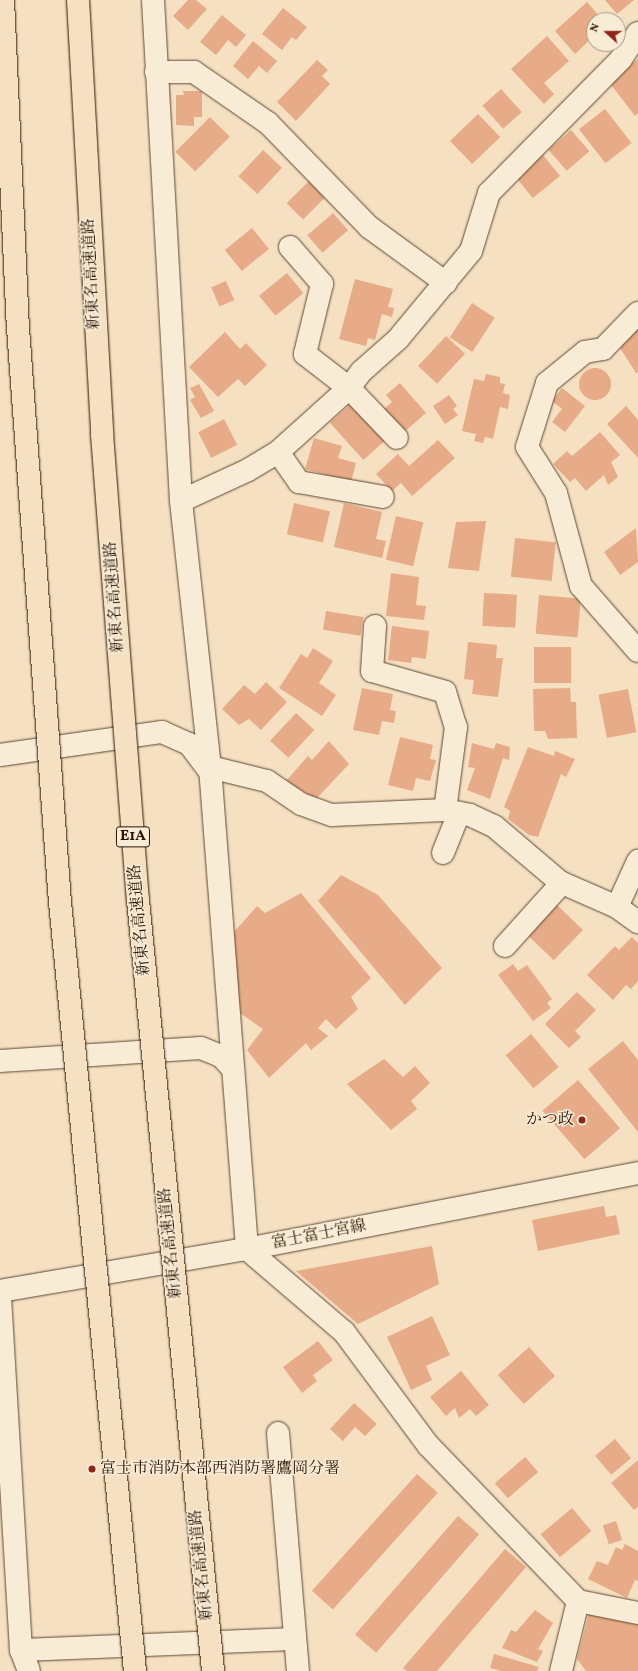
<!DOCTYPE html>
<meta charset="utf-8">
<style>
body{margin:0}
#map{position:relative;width:638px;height:1671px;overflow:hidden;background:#f5e1c2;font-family:Vollkorn,"Noto Serif JP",serif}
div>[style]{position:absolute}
.building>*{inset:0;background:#e7ab87;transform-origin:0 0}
.round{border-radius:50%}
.roads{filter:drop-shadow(0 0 1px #5e4730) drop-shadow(0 0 1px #5e4730)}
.minor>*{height:22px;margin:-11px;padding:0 11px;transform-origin:11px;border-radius:11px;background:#f8ecd7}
.tertiary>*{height:22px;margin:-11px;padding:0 11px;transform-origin:11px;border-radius:11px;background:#f8ecd7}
.secondary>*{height:22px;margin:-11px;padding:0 11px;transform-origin:11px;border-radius:11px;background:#f8ecd7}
.bridges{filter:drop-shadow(0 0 1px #2b1400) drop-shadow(0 0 1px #2b1400)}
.motorway-bridge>*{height:22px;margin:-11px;padding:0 11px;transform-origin:11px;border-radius:11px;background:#f5e1c2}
.dots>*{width:11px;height:11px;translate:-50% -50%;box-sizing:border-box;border:2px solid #f8ecd7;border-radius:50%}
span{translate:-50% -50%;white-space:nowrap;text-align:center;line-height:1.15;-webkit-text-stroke:3px #f8ecd7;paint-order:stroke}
.shield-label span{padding:1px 3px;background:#f8ecd7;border:1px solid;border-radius:3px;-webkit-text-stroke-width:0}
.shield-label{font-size:15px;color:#2b1400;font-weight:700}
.street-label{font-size:16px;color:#2b1400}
.poi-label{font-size:16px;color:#2b1400}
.right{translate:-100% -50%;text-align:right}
.left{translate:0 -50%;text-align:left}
.north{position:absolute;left:586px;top:12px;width:40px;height:40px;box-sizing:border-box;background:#f8ecd7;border:1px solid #a69681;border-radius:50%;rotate:291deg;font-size:11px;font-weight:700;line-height:16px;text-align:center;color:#2b1400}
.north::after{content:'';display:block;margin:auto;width:14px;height:18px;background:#8f2418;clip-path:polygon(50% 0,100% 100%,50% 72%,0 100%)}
</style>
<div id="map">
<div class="building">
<i style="clip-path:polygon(188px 0,196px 0,207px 9px,188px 30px,173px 16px)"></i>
<i style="clip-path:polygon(605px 0,634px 0,617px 14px)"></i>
<i style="clip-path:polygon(587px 2px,603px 20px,594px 20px,594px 36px,575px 54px,555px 31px)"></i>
<i style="clip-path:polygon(283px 8px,307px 27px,296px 40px,292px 37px,282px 50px,262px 34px)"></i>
<i style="clip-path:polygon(222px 15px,246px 35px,236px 47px,228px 40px,216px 55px,200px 42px)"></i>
<i style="clip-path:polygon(547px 36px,569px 61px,544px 83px,554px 94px,544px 104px,511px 69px)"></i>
<i style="clip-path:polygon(253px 41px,277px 61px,267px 73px,259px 66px,248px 79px,233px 66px)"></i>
<i style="clip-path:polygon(638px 59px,638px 113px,635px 116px,609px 82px)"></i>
<i style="clip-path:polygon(317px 60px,328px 70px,322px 76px,330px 84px,296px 121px,277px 102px)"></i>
<i style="left:501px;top:89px;width:31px;height:25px;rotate:48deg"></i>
<i style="clip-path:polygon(183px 91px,202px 91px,202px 117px,194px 117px,194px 126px,176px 125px,176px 95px,184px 95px)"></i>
<i style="left:605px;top:109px;width:43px;height:33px;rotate:52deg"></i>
<i style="left:478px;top:114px;width:32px;height:39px;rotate:46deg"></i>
<i style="left:210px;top:117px;width:28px;height:49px;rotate:45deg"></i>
<i style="left:571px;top:130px;width:28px;height:30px;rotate:49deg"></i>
<i style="left:263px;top:150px;width:26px;height:36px;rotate:43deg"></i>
<i style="left:543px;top:155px;width:27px;height:35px;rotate:51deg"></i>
<i style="left:310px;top:180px;width:23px;height:33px;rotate:45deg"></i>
<i style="left:333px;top:213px;width:23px;height:34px;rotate:49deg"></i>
<i style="left:252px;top:228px;width:27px;height:35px;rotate:51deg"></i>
<i style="left:287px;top:273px;width:26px;height:36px;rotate:51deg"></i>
<i style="clip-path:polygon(355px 279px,393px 289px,388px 307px,394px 308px,392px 317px,382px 314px,375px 340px,368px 338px,366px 346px,339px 339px)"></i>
<i style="left:226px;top:281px;width:21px;height:16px;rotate:67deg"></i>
<i style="left:472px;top:303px;width:27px;height:41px;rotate:33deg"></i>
<i style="clip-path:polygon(638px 325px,638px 372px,636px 373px,615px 340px)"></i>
<i style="clip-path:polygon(225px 332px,240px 349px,246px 343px,267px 365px,245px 386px,238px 379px,218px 397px,189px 367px)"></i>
<i style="left:446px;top:336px;width:26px;height:41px;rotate:43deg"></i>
<i class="round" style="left:579px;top:368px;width:32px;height:32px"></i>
<i style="clip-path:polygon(486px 374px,500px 377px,500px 383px,505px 384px,503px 393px,510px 395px,508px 409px,500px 407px,493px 439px,485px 437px,483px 443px,474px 441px,476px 434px,462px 431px,474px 379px,484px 381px)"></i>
<i style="clip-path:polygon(400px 383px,426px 413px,404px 432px,384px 409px,392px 402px,386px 395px)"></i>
<i style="clip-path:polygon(199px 384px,214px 411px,201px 418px,190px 400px,195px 397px,190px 388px)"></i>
<i style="clip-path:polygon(562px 388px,585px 406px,565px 432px,552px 422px,562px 409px,552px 401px)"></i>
<i style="clip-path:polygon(449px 395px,457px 406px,453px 409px,458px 415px,445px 424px,433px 406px)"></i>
<i style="left:353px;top:402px;width:50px;height:31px;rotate:48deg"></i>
<i style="clip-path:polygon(626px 406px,638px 420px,638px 458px,607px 424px)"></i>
<i style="left:224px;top:419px;width:29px;height:29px;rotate:63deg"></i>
<i style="clip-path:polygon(600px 432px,620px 455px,611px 462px,618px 477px,608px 485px,604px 475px,586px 491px,575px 478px,570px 482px,553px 464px,567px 451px,572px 456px)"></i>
<i style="clip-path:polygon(314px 438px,342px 446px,338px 458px,356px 463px,351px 482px,305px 469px)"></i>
<i style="clip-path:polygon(438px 440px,455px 458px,412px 496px,401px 483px,392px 491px,376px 474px,398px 454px,409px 466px)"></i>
<i style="left:294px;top:503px;width:37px;height:32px;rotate:13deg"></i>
<i style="clip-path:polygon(344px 503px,382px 512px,376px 539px,386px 541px,382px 558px,334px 547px)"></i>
<i style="left:396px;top:516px;width:28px;height:45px;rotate:13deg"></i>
<i style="clip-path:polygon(486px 521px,479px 571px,448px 568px,456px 522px)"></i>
<i style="clip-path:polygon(636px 528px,638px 562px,620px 575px,604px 552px)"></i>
<i style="left:515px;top:538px;width:41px;height:39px;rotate:6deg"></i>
<i style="clip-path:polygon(391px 573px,419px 577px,416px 605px,426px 606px,424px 620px,386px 616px)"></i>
<i style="left:484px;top:593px;width:33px;height:33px;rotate:3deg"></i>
<i style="left:539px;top:595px;width:42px;height:39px;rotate:5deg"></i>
<i style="left:326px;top:611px;width:38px;height:19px;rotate:9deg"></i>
<i style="clip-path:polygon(392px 626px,429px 631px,426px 659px,412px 657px,411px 663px,388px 660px)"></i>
<i style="clip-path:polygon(468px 642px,497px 645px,496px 658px,503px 658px,498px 697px,472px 694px,474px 680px,464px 679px)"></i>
<i style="left:534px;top:647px;width:37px;height:36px"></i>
<i style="clip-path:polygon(313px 648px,333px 661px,319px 683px,336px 695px,322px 716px,279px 688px,301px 654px,307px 658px)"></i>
<i style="clip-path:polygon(266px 682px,287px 702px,261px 730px,249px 719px,239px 725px,222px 709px,244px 685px,255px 694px)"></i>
<i style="clip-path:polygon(362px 688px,393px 694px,390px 710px,396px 711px,394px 723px,382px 721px,379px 735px,353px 730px)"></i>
<i style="clip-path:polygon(570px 688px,571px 702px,576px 702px,577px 738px,548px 739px,545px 731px,534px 731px,533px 689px)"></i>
<i style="left:628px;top:689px;width:44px;height:30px;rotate:79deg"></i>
<i style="left:296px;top:713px;width:25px;height:38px;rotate:43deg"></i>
<i style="clip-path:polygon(400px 737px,433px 745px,430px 759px,436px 760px,430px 781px,416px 778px,413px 791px,388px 785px)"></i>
<i style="clip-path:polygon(329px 741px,349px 764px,316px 799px,286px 781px,308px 756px,312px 760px)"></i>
<i style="clip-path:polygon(472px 743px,494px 749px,496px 743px,510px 747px,509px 760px,503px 758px,490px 799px,467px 790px,475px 768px,468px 767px)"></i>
<i style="clip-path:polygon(528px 747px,554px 756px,555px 751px,575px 759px,566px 777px,561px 774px,538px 837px,529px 835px,508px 819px,510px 811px,504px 807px)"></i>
<i style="clip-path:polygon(341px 875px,378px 895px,442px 968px,405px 1005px,318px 901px)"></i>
<i style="clip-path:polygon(301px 893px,371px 978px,351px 997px,358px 1009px,336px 1029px,326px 1019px,318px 1028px,328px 1036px,311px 1050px,306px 1043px,269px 1078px,247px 1050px,263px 1029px,237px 1011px,234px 932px,257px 906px,265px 913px)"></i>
<i style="left:557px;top:905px;width:36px;height:42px;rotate:44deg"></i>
<i style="clip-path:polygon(632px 937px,638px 943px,638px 981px,631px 989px,626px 985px,613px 1000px,587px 975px,615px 946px,619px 950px)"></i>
<i style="clip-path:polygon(513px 964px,518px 971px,527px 965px,552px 999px,547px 1003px,551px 1008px,533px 1021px,498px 975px)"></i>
<i style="clip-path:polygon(577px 992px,596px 1010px,575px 1031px,581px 1037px,569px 1048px,545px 1024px)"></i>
<i style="left:531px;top:1034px;width:43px;height:33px;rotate:50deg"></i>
<i style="clip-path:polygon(623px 1041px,638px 1060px,638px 1132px,588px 1069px)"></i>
<i style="clip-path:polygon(384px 1059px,403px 1077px,415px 1066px,430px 1083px,411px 1101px,417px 1109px,391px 1130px,347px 1084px)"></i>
<i style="left:578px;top:1080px;width:64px;height:47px;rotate:49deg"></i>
<i style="clip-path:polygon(604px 1206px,606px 1217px,616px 1215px,620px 1234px,538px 1251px,532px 1220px)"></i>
<i style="clip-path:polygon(432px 1246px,439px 1284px,358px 1324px,296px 1271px)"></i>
<i style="clip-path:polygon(432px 1316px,450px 1355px,426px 1366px,432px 1380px,411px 1390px,387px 1337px)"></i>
<i style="clip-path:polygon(318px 1341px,333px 1360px,313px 1375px,317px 1381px,302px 1393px,283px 1367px)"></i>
<i style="left:529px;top:1347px;width:39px;height:42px;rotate:48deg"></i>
<i style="clip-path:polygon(461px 1371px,489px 1405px,476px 1416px,470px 1409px,459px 1418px,455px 1408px,446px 1416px,430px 1397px)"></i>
<i style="clip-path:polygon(354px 1403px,377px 1424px,365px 1436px,355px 1427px,343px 1441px,330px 1429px)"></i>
<i style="left:615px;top:1439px;width:25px;height:26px;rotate:50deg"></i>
<i style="left:525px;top:1457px;width:20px;height:40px;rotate:49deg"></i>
<i style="clip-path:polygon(638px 1460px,638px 1507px,634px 1510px,611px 1483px)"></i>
<i style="left:417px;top:1474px;width:28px;height:157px;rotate:42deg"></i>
<i style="left:572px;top:1508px;width:30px;height:41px;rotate:50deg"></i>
<i style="left:458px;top:1516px;width:28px;height:157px;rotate:41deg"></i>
<i style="left:616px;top:1521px;width:20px;height:14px;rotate:72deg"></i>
<i style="clip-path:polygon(625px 1544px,638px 1551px,638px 1581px,635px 1580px,627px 1598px,588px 1579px,597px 1561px,608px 1565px,616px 1547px,622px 1550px)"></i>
<i style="clip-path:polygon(505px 1549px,526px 1567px,437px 1671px,407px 1671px,403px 1668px)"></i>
<i style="clip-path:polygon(535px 1610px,553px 1623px,538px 1649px,543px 1651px,537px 1662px,502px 1648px,511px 1630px,516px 1632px)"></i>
<i style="clip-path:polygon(589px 1613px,638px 1624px,638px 1671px,586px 1671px,577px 1659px)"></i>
<i style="clip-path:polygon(494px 1654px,539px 1667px,537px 1671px,501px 1671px,490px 1668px)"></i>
</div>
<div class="roads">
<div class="minor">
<i style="left:153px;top:0;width:502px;rotate:86.8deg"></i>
<i style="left:181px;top:501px;width:268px;rotate:83.8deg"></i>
<i style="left:210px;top:767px;width:483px;rotate:85.6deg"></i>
<i style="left:247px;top:1249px;width:128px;rotate:40.6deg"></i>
<i style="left:344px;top:1332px;width:141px;rotate:53.4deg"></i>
<i style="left:428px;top:1445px;width:216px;rotate:46.1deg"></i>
<i style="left:578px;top:1601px;width:61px;rotate:11.3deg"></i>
<i style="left:156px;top:72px;width:38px"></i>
<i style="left:194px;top:72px;width:90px;rotate:34.6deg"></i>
<i style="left:268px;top:123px;width:145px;rotate:45.8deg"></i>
<i style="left:369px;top:227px;width:95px;rotate:36deg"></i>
<i style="left:290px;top:247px;width:49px;rotate:49.1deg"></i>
<i style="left:322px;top:284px;width:72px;rotate:103.7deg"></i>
<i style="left:305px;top:354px;width:56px;rotate:37.7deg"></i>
<i style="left:349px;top:388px;width:69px;rotate:46.2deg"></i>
<i style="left:638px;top:313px;width:50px;rotate:134.2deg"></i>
<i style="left:603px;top:349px;width:18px;rotate:171deg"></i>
<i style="left:585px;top:352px;width:49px;rotate:140.8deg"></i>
<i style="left:547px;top:383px;width:67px;rotate:107.4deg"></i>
<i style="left:527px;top:447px;width:54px;rotate:57.8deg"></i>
<i style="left:556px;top:493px;width:96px;rotate:75deg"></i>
<i style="left:581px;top:586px;width:86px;rotate:48.8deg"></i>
<i style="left:278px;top:452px;width:37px;rotate:55deg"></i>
<i style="left:299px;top:482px;width:85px;rotate:10.1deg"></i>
<i style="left:181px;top:501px;width:74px;rotate:-24.8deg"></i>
<i style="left:248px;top:470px;width:35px;rotate:-31deg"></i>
<i style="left:278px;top:452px;width:96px;rotate:-42deg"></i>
<i style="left:349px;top:388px;width:21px;rotate:-53deg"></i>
<i style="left:362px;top:371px;width:48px;rotate:-41.6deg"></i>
<i style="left:398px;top:339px;width:114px;rotate:-50.3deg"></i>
<i style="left:471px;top:251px;width:61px;rotate:-72.8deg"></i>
<i style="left:489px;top:193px;width:188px;rotate:-45.4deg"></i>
<i style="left:621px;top:59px;width:31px;rotate:-57deg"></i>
<i style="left:375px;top:626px;width:45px;rotate:93.8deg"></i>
<i style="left:372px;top:671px;width:76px;rotate:16deg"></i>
<i style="left:445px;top:692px;width:37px;rotate:73deg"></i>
<i style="left:456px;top:727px;width:84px;rotate:97.5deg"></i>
<i style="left:0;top:755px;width:164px;rotate:-8.1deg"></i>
<i style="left:162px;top:732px;width:30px;rotate:24deg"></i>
<i style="left:189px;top:744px;width:34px;rotate:53deg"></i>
<i style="left:210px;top:767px;width:59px;rotate:13.8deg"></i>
<i style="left:267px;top:781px;width:41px;rotate:34.1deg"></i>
<i style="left:301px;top:804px;width:33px;rotate:20deg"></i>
<i style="left:332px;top:815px;width:113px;rotate:-2.5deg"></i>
<i style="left:445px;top:810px;width:25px;rotate:11deg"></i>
<i style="left:470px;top:815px;width:26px;rotate:25deg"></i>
<i style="left:494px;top:826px;width:87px;rotate:40.3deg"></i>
<i style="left:560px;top:882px;width:62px;rotate:23.7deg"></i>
<i style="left:617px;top:907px;width:26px;rotate:36deg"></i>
<i style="left:443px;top:853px;width:43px;rotate:-68.2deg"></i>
<i style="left:617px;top:907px;width:51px;rotate:-65.5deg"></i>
<i style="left:505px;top:946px;width:85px;rotate:-47.9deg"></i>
<i style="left:0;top:1061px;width:201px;rotate:-3.7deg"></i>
<i style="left:201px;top:1048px;width:22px;rotate:22deg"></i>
<i style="left:221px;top:1056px;width:18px;rotate:47deg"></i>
<i style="left:278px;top:1433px;width:239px;rotate:85.2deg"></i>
<i style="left:21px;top:1650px;width:274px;rotate:-2.3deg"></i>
<i style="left:561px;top:1671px;width:72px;rotate:-76.3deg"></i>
</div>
<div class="tertiary">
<i style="left:0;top:1297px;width:354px;rotate:86.6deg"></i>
<i style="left:21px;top:1650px;width:22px;rotate:69deg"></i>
</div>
<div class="secondary">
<i style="left:0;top:1291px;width:251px;rotate:-9.7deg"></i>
<i style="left:247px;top:1249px;width:398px;rotate:-11deg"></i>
</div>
</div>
<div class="bridges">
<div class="motorway-bridge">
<i style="left:3px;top:0;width:328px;rotate:87.4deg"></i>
<i style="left:18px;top:328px;width:576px;rotate:85.82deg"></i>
<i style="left:60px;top:902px;width:773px;rotate:84.43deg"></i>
<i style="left:78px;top:0;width:435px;rotate:86.8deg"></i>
<i style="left:102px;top:434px;width:467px;rotate:85.6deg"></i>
<i style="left:138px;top:900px;width:775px;rotate:84.44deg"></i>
</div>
</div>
<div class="dots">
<i style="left:582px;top:1120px;background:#8f2418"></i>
<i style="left:92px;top:1469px;background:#8f2418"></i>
</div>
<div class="shield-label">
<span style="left:133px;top:837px">E1A</span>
</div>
<div class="street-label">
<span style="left:92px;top:274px;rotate:-93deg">新東名高速道路</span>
<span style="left:115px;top:597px;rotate:-94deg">新東名高速道路</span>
<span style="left:140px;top:920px;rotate:-95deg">新東名高速道路</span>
<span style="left:319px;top:1235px;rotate:-11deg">富士富士宮線</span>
<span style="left:171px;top:1243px;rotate:-96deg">新東名高速道路</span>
<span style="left:202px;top:1565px;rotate:-96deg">新東名高速道路</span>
</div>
<div class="poi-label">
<span class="right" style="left:574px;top:1120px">かつ政</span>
<span class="left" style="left:100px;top:1469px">富士市消防本部西消防署鷹岡分署</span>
</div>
<div class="north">N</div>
</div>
